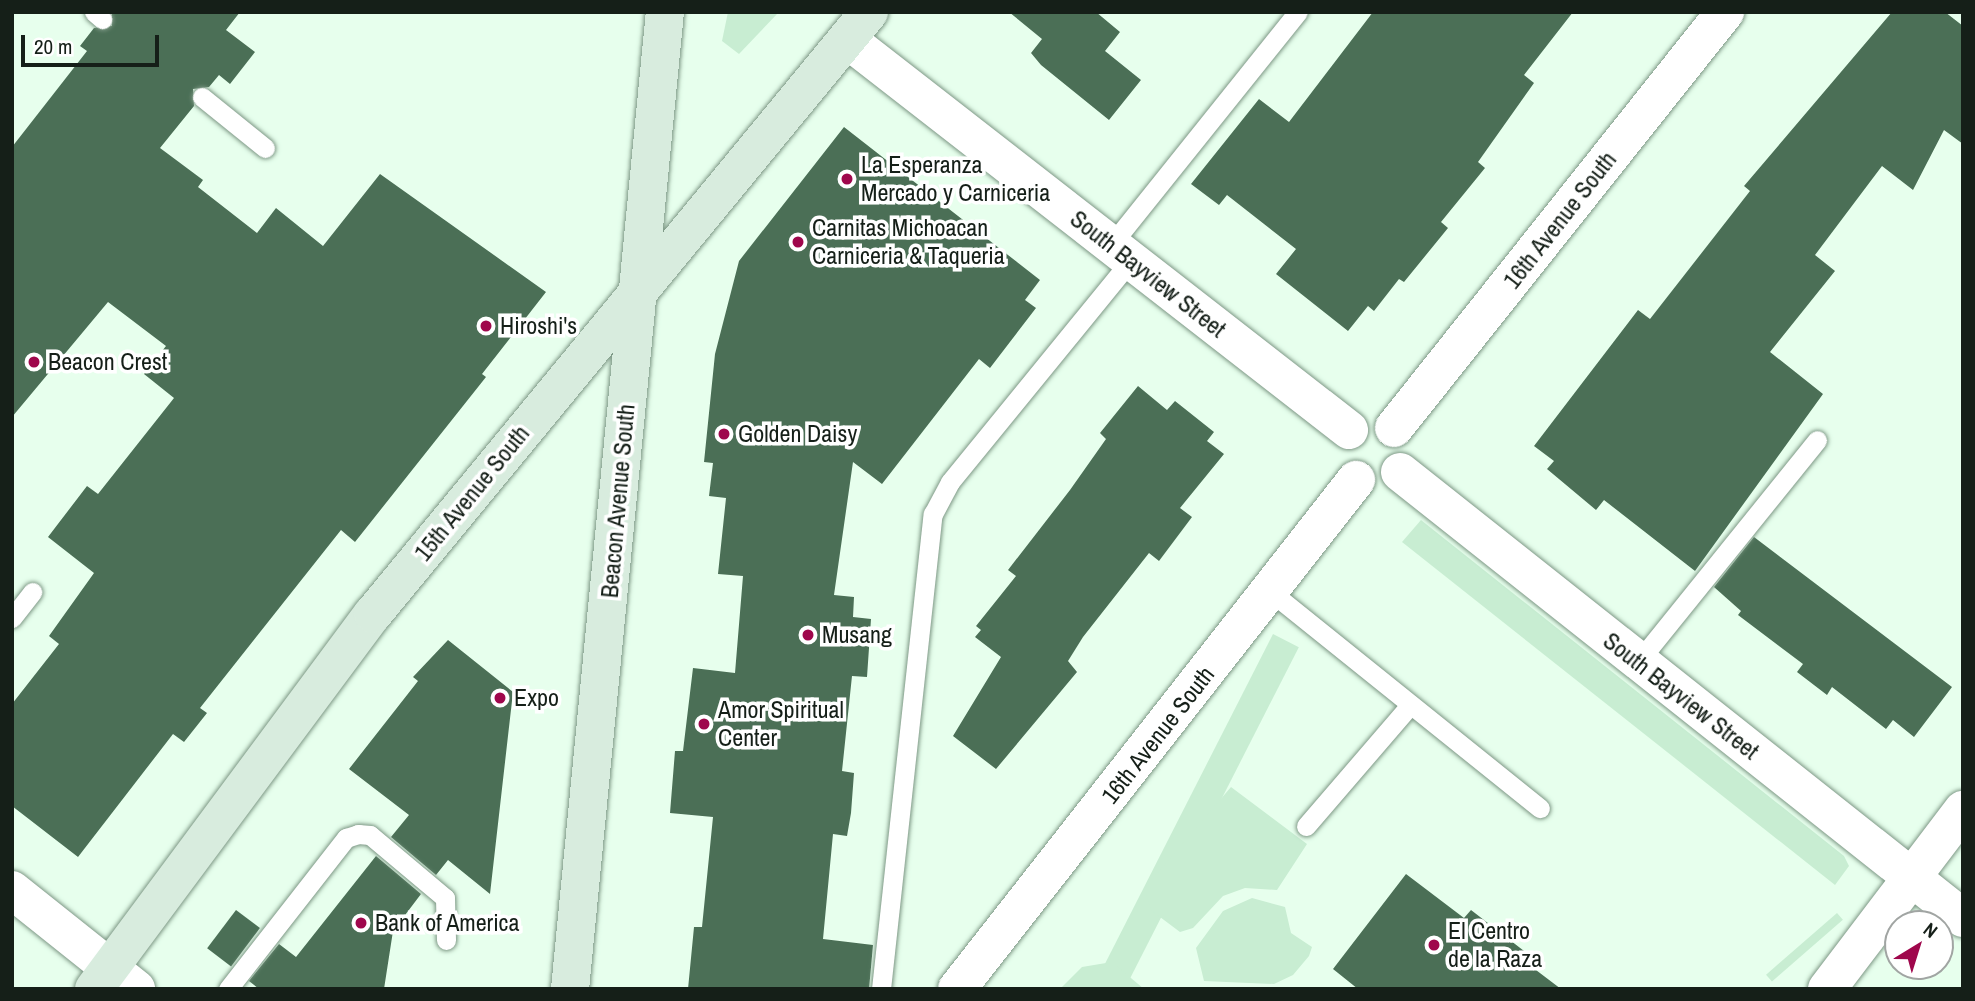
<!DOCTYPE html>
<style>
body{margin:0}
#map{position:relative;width:1975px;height:1001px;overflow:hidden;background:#e7ffed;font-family:"Archivo Narrow",sans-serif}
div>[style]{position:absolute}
.green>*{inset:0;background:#c8edd2;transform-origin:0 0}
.building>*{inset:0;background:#4b6f56;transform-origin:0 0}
.roads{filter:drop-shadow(0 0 2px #7d9885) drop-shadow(0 0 2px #7d9885)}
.service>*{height:19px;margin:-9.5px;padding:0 9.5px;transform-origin:9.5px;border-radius:9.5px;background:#fff}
.minor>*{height:38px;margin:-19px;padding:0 19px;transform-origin:19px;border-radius:19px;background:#fff}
.tertiary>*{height:38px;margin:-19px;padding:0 19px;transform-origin:19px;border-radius:19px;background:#fff}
.secondary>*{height:38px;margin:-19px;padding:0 19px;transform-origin:19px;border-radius:19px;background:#d8ecde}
.dots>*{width:19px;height:19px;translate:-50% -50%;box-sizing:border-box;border:4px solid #fff;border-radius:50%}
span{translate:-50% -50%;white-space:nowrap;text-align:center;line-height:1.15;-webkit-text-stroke:7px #fff;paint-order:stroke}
.poi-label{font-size:24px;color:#151f18}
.left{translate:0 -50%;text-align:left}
.street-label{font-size:24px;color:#151f18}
.frame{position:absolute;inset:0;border:14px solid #151f18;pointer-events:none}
.north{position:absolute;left:1884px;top:910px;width:70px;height:70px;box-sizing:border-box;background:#fff;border:2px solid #a1a5a3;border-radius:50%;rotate:38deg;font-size:19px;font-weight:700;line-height:28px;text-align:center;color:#151f18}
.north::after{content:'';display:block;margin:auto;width:24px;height:32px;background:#9f074c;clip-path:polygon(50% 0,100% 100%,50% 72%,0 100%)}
.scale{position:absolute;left:21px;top:35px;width:138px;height:32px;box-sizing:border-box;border:4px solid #151f18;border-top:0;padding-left:9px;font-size:21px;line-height:24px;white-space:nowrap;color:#151f18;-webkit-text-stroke:5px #fff;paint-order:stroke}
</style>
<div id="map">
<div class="green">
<i style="clip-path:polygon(728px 12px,779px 12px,739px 54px,722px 41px)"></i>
<i style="clip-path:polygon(1421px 520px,1844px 856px,1849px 866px,1835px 885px,1402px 542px)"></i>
<i style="left:1273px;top:634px;width:29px;height:452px;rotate:27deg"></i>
<i style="clip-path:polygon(1231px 787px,1307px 844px,1277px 890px,1245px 888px,1223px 896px,1193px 928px,1180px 932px,1152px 911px,1146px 893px,1154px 877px)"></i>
<i style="clip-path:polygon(1252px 898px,1285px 907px,1291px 933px,1312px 947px,1309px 956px,1293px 975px,1274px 984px,1204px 981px,1196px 948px,1223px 911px)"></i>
<i style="left:1837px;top:913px;width:9px;height:94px;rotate:49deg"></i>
<i style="clip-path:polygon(1112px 962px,1144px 989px,1060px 989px,1082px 967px)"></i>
</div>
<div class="building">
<i style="clip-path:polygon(112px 12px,240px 12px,226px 30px,255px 52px,230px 84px,219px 75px,209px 87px,193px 89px,194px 106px,160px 148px,203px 180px,198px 187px,257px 233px,276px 208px,323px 246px,380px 174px,546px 292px,482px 374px,486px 377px,355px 542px,341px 530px,200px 708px,207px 713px,184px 742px,173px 734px,78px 857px,12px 806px,12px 704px,59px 644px,49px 636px,94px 573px,48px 537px,87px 486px,98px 494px,174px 398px,144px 374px,166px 346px,108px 302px,12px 417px,12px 147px,87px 51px,80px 46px,94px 28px,112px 26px)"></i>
<i style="clip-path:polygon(1009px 12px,1096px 12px,1120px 32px,1105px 51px,1141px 80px,1109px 120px,1041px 65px,1031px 53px,1042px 39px)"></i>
<i style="clip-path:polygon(1373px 12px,1573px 12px,1524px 75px,1534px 83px,1478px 162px,1485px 168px,1441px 222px,1448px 228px,1404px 282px,1399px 279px,1374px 311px,1368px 306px,1348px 331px,1276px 274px,1296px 249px,1227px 195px,1219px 205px,1191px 184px,1259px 99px,1289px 122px)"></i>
<i style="clip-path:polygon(1892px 12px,1945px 12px,1963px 26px,1963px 144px,1944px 130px,1913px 190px,1882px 166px,1815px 255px,1835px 271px,1770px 352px,1823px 394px,1695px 571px,1604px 500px,1596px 510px,1547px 469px,1554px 461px,1534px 446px,1638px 310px,1650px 319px,1750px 191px,1744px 186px)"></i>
<i style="clip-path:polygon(844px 127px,1040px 280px,1025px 300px,1036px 308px,990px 368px,979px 359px,882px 484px,853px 462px,834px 595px,854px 597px,853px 617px,871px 619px,867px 677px,852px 676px,842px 771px,854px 773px,851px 813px,847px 836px,833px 834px,823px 939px,873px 945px,869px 989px,688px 989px,694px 927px,702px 927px,713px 817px,670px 813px,675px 751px,683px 751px,693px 668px,735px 673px,743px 576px,718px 574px,726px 498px,709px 496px,713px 463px,704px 462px,715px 354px,739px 261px)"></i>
<i style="clip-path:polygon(1138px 386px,1167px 410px,1175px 401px,1214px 432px,1207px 441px,1224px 454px,1180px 508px,1192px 517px,1159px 561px,1149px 553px,1083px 637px,1068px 661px,1077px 672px,996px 769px,953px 736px,1001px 657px,975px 637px,981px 630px,976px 626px,1016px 576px,1008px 570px,1070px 490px,1106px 439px,1100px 433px)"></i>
<i style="clip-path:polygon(1754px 537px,1952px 687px,1914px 737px,1893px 720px,1886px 729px,1832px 687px,1827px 695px,1797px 672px,1803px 664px,1738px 615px,1741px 611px,1714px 587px)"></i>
<i style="clip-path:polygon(448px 640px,513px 692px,490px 894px,448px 860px,436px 875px,391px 837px,409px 815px,349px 769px,418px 681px,413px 677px)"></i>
<i style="clip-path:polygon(376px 856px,421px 894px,393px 931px,384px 989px,259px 989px,249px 981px,279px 944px,296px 957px)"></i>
<i style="clip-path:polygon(1406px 874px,1464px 918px,1471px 910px,1537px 961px,1532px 967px,1561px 989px,1358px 989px,1333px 969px)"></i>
<i style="left:236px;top:910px;width:30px;height:48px;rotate:37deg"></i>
</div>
<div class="roads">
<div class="service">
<i style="left:94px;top:12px;width:11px;rotate:41deg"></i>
<i style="left:202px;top:97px;width:81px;rotate:39deg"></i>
<i style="left:1111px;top:245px;width:299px;rotate:-51.3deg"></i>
<i style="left:1271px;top:592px;width:345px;rotate:38.8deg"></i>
<i style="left:12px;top:618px;width:33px;rotate:-52deg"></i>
<i style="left:1638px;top:662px;width:285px;rotate:-51.1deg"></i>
<i style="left:1306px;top:826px;width:160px;rotate:-49.3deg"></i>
<i style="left:228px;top:989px;width:192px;rotate:-52deg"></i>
<i style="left:346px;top:838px;width:13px;rotate:-18deg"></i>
<i style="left:358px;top:834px;width:12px;rotate:5deg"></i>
<i style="left:370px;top:835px;width:98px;rotate:40deg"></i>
<i style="left:445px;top:898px;width:42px;rotate:88.6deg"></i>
<i style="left:881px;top:989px;width:478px;rotate:-83.8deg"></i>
<i style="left:933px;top:514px;width:36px;rotate:-62deg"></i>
<i style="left:950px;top:482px;width:286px;rotate:-50.8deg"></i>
</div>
<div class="minor">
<i style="left:848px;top:40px;width:635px;rotate:37.9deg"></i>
<i style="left:1394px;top:428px;width:532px;rotate:-51.49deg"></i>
<i style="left:1400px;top:472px;width:718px;rotate:38.39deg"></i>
<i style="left:12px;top:890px;width:159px;rotate:38.6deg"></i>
<i style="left:957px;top:989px;width:647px;rotate:-51.91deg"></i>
</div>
<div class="tertiary">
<i style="left:1827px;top:989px;width:225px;rotate:-52.8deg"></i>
</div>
<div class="secondary">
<i style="left:94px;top:989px;width:467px;rotate:-53.4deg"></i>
<i style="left:373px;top:614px;width:780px;rotate:-50.51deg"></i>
<i style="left:570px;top:989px;width:982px;rotate:-84.45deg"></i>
</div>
</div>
<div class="dots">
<i style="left:847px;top:179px;background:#9f074c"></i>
<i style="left:798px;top:242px;background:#9f074c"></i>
<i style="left:486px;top:326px;background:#9f074c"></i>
<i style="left:34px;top:362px;background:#9f074c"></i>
<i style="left:724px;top:434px;background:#9f074c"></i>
<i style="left:808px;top:635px;background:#9f074c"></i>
<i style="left:500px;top:698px;background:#9f074c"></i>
<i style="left:704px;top:724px;background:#9f074c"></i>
<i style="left:361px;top:923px;background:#9f074c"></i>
<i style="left:1434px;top:945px;background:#9f074c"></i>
</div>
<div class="poi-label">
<span class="left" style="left:861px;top:179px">La Esperanza<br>Mercado y Carniceria</span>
<span class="left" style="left:812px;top:242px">Carnitas Michoacan<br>Carniceria &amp; Taqueria</span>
<span class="left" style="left:500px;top:326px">Hiroshi's</span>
<span class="left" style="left:48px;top:362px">Beacon Crest</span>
<span class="left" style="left:738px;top:434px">Golden Daisy</span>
<span class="left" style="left:822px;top:635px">Musang</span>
<span class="left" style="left:514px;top:698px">Expo</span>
<span class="left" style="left:718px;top:724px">Amor Spiritual<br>Center</span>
<span class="left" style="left:375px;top:923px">Bank of America</span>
<span class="left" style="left:1448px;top:945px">El Centro<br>de la Raza</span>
</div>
<div class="street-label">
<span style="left:1560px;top:220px;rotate:-52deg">16th Avenue South</span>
<span style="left:1148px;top:274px;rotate:38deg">South Bayview Street</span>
<span style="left:472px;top:493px;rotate:-51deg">15th Avenue South</span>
<span style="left:618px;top:501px;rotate:-85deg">Beacon Avenue South</span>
<span style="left:1681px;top:696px;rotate:38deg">South Bayview Street</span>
<span style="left:1158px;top:735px;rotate:-52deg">16th Avenue South</span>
</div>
<div class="frame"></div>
<div class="north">N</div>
<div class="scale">20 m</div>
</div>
